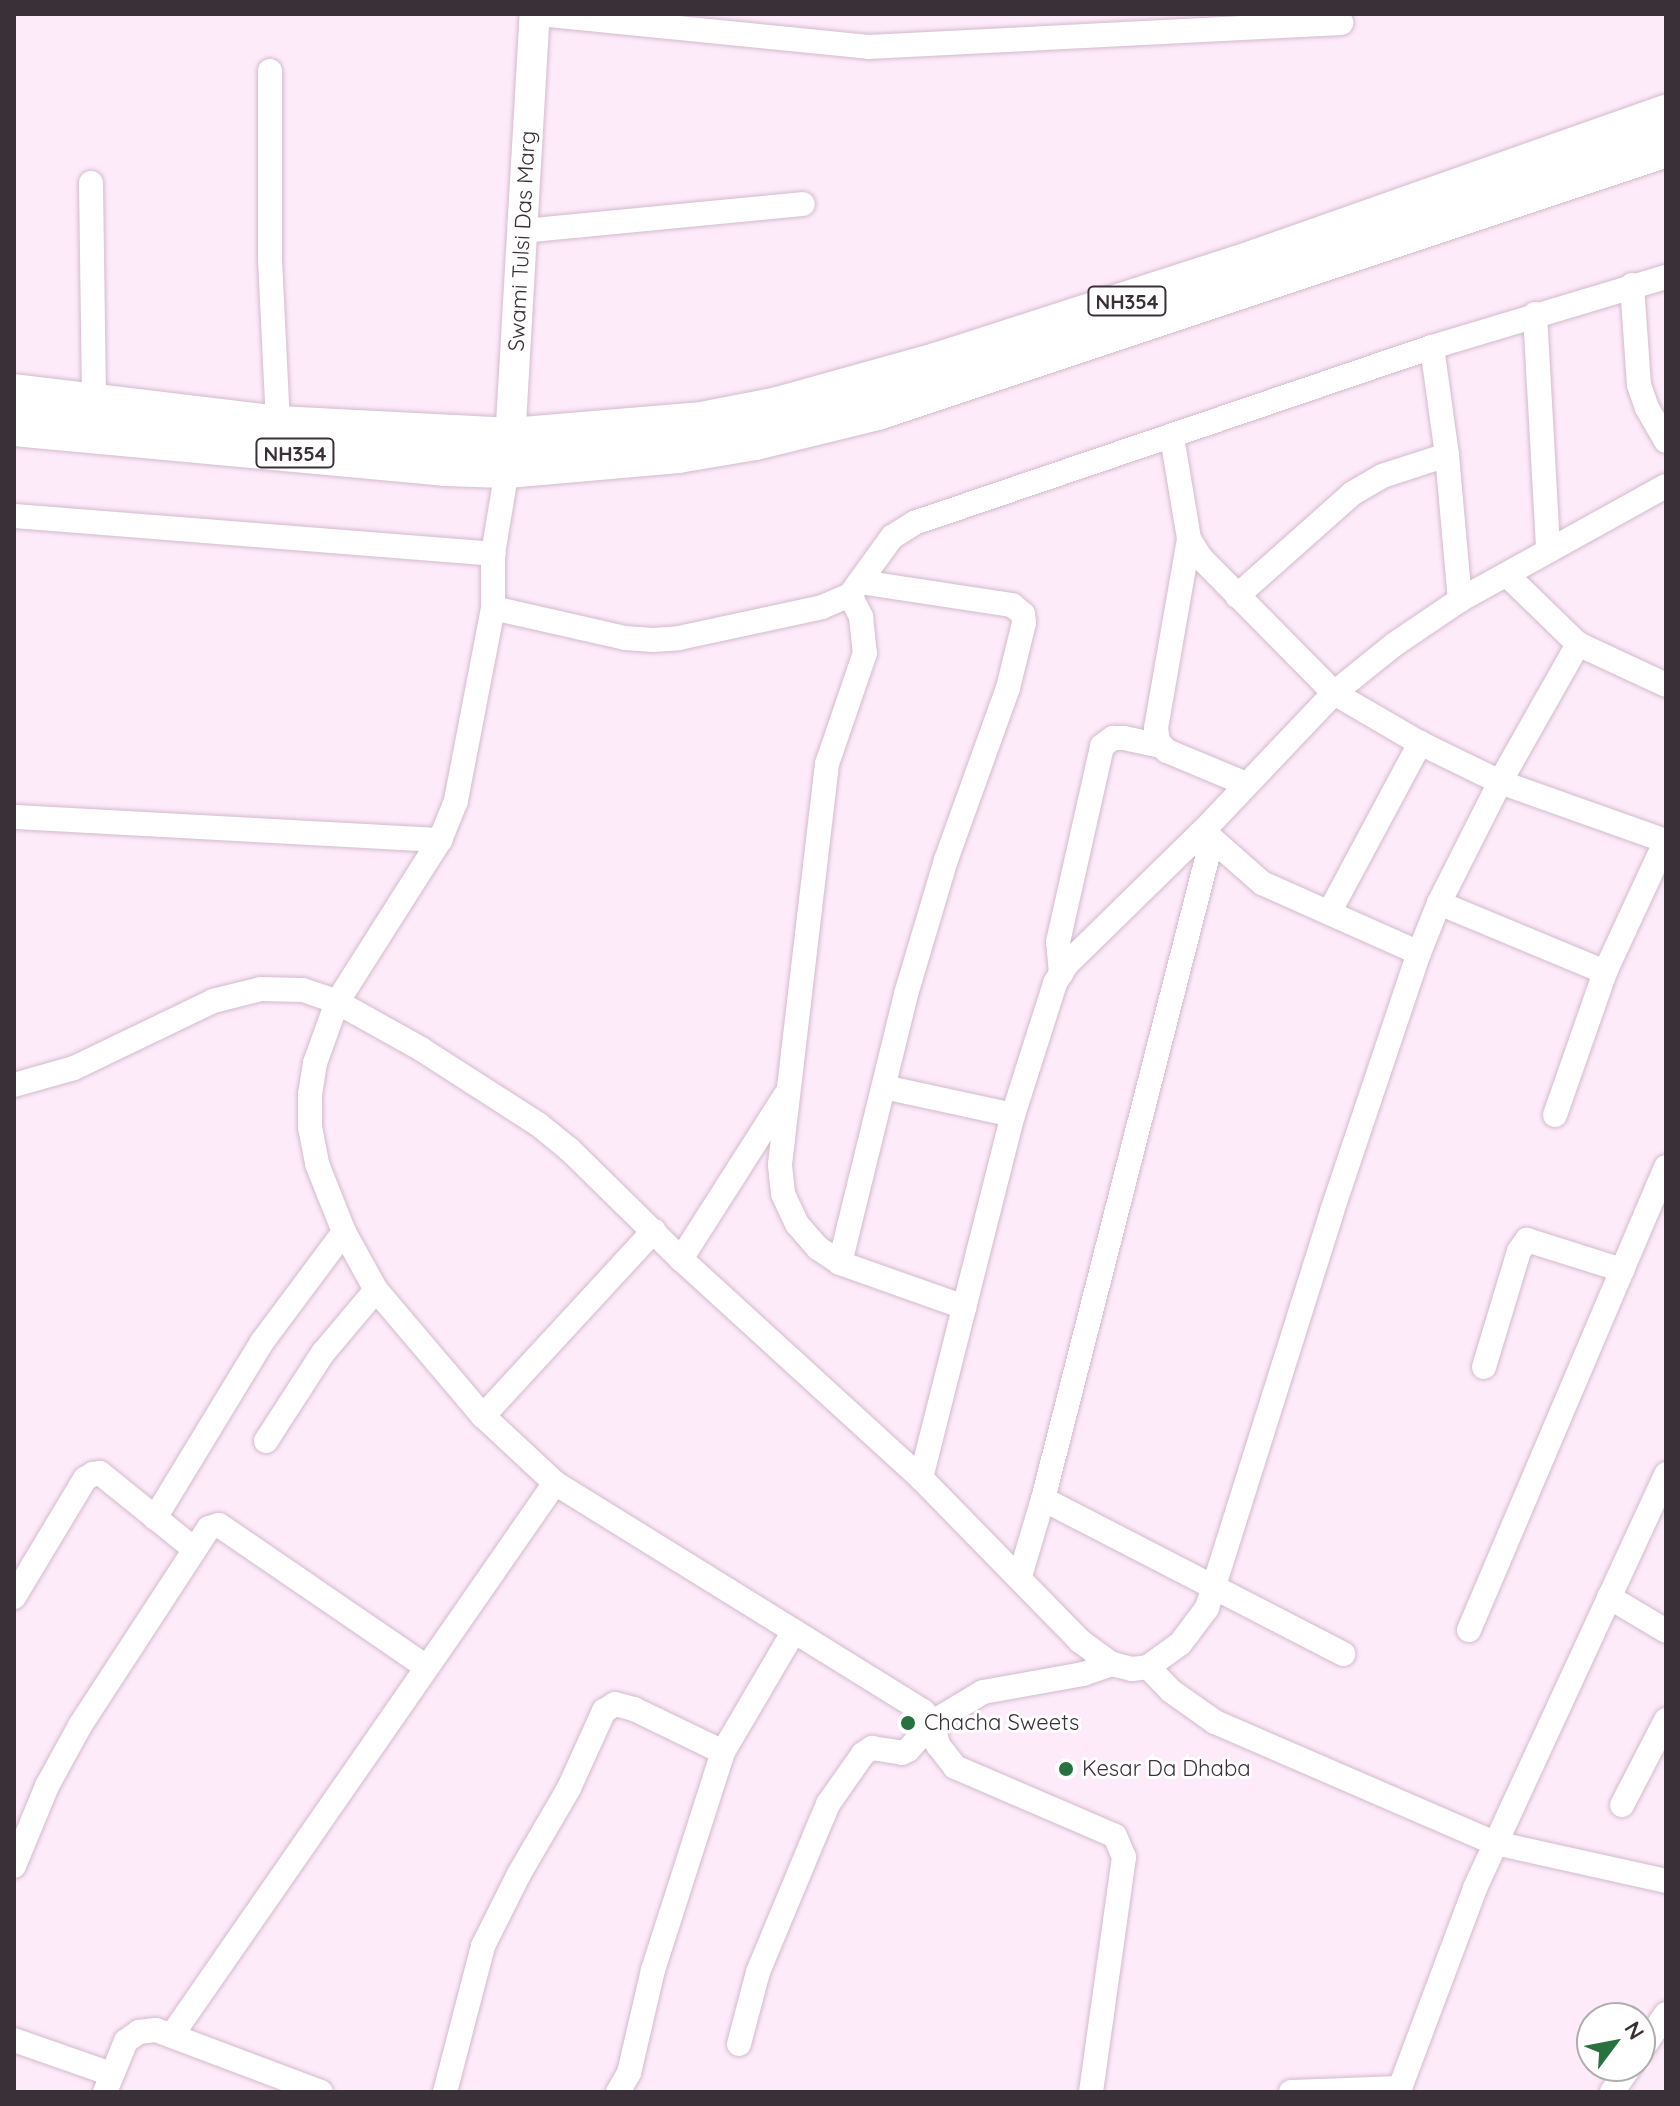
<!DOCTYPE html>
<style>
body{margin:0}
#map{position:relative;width:1680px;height:2106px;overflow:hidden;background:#feebfa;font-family:Quicksand,sans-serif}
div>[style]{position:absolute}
.roads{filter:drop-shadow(0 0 2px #d2bbcc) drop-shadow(0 0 2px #d2bbcc)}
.minor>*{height:24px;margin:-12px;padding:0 12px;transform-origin:12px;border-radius:12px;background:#fff}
.tertiary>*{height:30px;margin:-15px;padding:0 15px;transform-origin:15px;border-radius:15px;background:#fff}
.trunk>*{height:38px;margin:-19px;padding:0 19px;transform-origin:19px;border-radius:19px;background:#fff}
.dots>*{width:22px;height:22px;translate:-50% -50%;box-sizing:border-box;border:4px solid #fff;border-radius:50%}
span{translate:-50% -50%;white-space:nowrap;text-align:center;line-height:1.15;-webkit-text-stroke:6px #fff;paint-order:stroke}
.shield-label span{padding:2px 6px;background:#fff;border:2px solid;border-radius:6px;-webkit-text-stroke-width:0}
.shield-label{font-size:20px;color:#393137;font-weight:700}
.street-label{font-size:22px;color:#393137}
.poi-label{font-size:22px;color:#393137}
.left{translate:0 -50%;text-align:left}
.frame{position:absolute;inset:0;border:16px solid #393137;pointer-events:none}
.north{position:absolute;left:1576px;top:2002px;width:80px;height:80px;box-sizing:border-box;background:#fff;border:2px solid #b0adaf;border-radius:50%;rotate:58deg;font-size:22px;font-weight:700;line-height:32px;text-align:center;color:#393137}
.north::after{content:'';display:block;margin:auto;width:28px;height:36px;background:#28723f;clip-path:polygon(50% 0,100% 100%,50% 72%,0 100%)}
</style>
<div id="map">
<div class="roads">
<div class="minor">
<i style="left:539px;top:14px;width:331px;rotate:5.7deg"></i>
<i style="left:868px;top:47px;width:474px;rotate:-2.9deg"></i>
<i style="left:270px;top:71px;width:189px;rotate:90deg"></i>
<i style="left:270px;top:260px;width:165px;rotate:87.2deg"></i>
<i style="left:91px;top:183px;width:219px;rotate:89.2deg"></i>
<i style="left:523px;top:231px;width:281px;rotate:-5.5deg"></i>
<i style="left:1632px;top:285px;width:100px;rotate:86deg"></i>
<i style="left:1639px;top:385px;width:24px;rotate:71deg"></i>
<i style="left:1647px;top:408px;width:38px;rotate:60deg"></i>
<i style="left:1535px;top:314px;width:236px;rotate:86.8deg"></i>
<i style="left:1432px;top:347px;width:109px;rotate:82.1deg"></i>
<i style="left:1447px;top:455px;width:146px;rotate:84.9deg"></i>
<i style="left:1172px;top:437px;width:103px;rotate:80.5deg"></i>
<i style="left:1189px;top:539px;width:22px;rotate:58deg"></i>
<i style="left:1201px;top:558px;width:190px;rotate:45.4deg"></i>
<i style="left:1334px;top:693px;width:99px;rotate:30.2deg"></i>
<i style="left:1420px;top:743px;width:89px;rotate:26deg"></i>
<i style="left:1500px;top:782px;width:176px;rotate:19.6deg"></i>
<i style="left:14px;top:516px;width:481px;rotate:4.5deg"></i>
<i style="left:493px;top:554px;width:86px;rotate:-80.6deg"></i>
<i style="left:1189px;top:539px;width:192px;rotate:99.9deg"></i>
<i style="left:1156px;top:728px;width:14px;rotate:82deg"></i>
<i style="left:1158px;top:742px;width:13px;rotate:45deg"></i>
<i style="left:1167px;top:751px;width:86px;rotate:22.7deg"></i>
<i style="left:493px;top:554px;width:54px;rotate:90deg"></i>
<i style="left:493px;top:608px;width:197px;rotate:100.9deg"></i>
<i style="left:456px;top:801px;width:42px;rotate:112.3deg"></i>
<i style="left:440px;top:840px;width:192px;rotate:122.4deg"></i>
<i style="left:337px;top:1002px;width:65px;rotate:109.8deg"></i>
<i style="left:315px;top:1063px;width:30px;rotate:99deg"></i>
<i style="left:310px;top:1093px;width:34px;rotate:90deg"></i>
<i style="left:310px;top:1127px;width:38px;rotate:79deg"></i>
<i style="left:317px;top:1164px;width:73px;rotate:68.3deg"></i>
<i style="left:344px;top:1232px;width:66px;rotate:61.1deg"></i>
<i style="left:376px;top:1290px;width:165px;rotate:49.7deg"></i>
<i style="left:483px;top:1416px;width:98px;rotate:42.9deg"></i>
<i style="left:555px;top:1483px;width:433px;rotate:31.8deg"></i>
<i style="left:923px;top:1711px;width:15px;rotate:48deg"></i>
<i style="left:933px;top:1722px;width:24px;rotate:78deg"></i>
<i style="left:938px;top:1745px;width:28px;rotate:52deg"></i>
<i style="left:955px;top:1767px;width:174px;rotate:23.3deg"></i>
<i style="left:1115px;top:1836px;width:23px;rotate:67deg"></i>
<i style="left:1124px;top:1857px;width:237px;rotate:98deg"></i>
<i style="left:1507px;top:575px;width:99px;rotate:44.2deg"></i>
<i style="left:1578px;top:644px;width:97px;rotate:25deg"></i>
<i style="left:850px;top:595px;width:25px;rotate:63deg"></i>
<i style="left:861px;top:617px;width:36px;rotate:84deg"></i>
<i style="left:865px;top:653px;width:117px;rotate:108.9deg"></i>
<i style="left:827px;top:764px;width:404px;rotate:96.7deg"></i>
<i style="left:780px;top:1165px;width:29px;rotate:84deg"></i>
<i style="left:783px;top:1194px;width:33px;rotate:65deg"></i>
<i style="left:797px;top:1224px;width:32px;rotate:49deg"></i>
<i style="left:818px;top:1248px;width:27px;rotate:34deg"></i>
<i style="left:840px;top:1263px;width:132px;rotate:19.5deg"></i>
<i style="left:1237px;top:596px;width:155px;rotate:-41.6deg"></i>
<i style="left:1353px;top:493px;width:34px;rotate:-30deg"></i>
<i style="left:1382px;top:476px;width:68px;rotate:-17.9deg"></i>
<i style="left:493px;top:608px;width:135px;rotate:12.8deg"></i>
<i style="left:625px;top:638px;width:28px;rotate:4deg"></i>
<i style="left:653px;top:640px;width:26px;rotate:-4deg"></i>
<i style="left:679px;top:638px;width:146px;rotate:-12.2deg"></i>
<i style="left:822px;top:607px;width:30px;rotate:-23deg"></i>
<i style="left:850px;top:595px;width:72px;rotate:-54.1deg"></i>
<i style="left:892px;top:537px;width:26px;rotate:-32deg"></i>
<i style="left:914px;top:523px;width:547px;rotate:-18.77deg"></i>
<i style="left:1432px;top:347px;width:244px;rotate:-16.7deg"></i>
<i style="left:14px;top:817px;width:427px;rotate:3.1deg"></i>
<i style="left:1204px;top:832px;width:77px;rotate:41.3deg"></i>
<i style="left:1262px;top:883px;width:172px;rotate:24deg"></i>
<i style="left:1439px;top:903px;width:180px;rotate:22.6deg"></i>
<i style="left:1330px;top:911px;width:191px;rotate:-61.8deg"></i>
<i style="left:1061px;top:974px;width:32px;rotate:-95deg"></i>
<i style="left:1058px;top:942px;width:201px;rotate:-77.3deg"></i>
<i style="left:1102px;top:746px;width:14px;rotate:-36deg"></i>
<i style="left:1113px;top:738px;width:11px"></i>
<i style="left:1124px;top:738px;width:38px;rotate:12deg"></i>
<i style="left:14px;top:1085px;width:62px;rotate:-15.8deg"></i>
<i style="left:74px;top:1068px;width:154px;rotate:-25.7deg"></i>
<i style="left:213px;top:1001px;width:49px;rotate:-14deg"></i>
<i style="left:261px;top:989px;width:42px;rotate:1.4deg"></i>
<i style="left:303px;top:990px;width:36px;rotate:19deg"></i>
<i style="left:337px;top:1002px;width:96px;rotate:29.2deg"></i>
<i style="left:421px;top:1049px;width:139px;rotate:32.7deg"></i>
<i style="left:538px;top:1124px;width:41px;rotate:39.1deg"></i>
<i style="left:570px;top:1150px;width:156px;rotate:44.5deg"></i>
<i style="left:681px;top:1259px;width:325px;rotate:42.4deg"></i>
<i style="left:921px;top:1478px;width:228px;rotate:45.7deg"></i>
<i style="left:1080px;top:1641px;width:39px;rotate:36deg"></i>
<i style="left:1112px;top:1664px;width:21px;rotate:14deg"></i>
<i style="left:1132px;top:1669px;width:16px;rotate:-7deg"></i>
<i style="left:1148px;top:1667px;width:39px;rotate:-36deg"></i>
<i style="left:1180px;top:1644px;width:45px;rotate:-53.1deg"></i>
<i style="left:1207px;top:1608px;width:416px;rotate:-72.5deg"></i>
<i style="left:1332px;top:1211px;width:272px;rotate:-71.4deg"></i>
<i style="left:1419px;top:953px;width:54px;rotate:-68.2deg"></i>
<i style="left:1439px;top:903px;width:136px;rotate:-63.2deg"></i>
<i style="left:1500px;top:782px;width:159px;rotate:-60.5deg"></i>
<i style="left:884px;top:1087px;width:132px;rotate:12.2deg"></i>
<i style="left:1555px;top:1115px;width:151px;rotate:-70.7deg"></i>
<i style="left:1605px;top:972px;width:142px;rotate:-65.1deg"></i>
<i style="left:681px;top:1259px;width:196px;rotate:-57.5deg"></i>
<i style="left:840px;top:1263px;width:277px;rotate:-76.2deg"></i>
<i style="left:906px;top:994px;width:140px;rotate:-73.4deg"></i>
<i style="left:946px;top:860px;width:183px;rotate:-70.2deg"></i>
<i style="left:1008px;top:688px;width:67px;rotate:-76.2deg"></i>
<i style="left:1024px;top:623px;width:9px;rotate:-96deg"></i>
<i style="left:1023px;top:614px;width:14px;rotate:-141deg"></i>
<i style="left:1012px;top:605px;width:154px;rotate:-171.4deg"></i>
<i style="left:1484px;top:1367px;width:121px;rotate:-73.2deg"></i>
<i style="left:1519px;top:1251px;width:14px;rotate:-54deg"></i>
<i style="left:1527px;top:1240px;width:100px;rotate:17.5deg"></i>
<i style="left:483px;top:1416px;width:252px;rotate:-47.3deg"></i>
<i style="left:266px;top:1441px;width:105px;rotate:-57.1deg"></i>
<i style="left:323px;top:1353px;width:82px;rotate:-49.9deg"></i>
<i style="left:921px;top:1478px;width:374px;rotate:-75.8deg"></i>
<i style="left:1013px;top:1115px;width:139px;rotate:-72.3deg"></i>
<i style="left:1055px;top:983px;width:22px;rotate:-58deg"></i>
<i style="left:1067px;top:964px;width:190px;rotate:-44.4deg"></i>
<i style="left:1203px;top:831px;width:190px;rotate:-46.5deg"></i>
<i style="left:1334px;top:693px;width:78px;rotate:-38.8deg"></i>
<i style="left:1395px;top:644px;width:78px;rotate:-34.1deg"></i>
<i style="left:1460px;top:600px;width:235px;rotate:-29deg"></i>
<i style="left:1043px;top:1499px;width:338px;rotate:27.3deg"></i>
<i style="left:155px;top:1518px;width:206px;rotate:-58.7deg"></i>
<i style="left:262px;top:1342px;width:137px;rotate:-53.3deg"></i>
<i style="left:1020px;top:1576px;width:80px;rotate:-73.4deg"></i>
<i style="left:1043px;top:1499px;width:681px;rotate:-75.64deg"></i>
<i style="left:14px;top:1597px;width:138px;rotate:-59deg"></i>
<i style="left:85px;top:1479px;width:9px;rotate:-32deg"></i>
<i style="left:93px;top:1474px;width:7px;rotate:-8deg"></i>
<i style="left:100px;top:1473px;width:119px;rotate:38.9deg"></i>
<i style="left:1609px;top:1597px;width:66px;rotate:30.8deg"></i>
<i style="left:1469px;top:1630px;width:503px;rotate:-66.95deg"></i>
<i style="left:1148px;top:1667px;width:33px;rotate:46deg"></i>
<i style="left:1171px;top:1691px;width:54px;rotate:35.2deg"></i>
<i style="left:1215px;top:1722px;width:305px;rotate:23.4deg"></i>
<i style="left:1495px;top:1843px;width:175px;rotate:12.5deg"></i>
<i style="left:1622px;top:1805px;width:96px;rotate:-62.6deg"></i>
<i style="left:14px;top:1866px;width:87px;rotate:-67.6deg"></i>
<i style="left:47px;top:1786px;width:71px;rotate:-61.3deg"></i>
<i style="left:81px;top:1724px;width:234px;rotate:-56.9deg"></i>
<i style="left:209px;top:1528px;width:10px;rotate:-17deg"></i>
<i style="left:219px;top:1525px;width:250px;rotate:34.4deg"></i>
<i style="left:172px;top:2035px;width:672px;rotate:-55.25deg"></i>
<i style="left:14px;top:2040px;width:103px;rotate:19.3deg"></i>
<i style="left:739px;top:2044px;width:74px;rotate:-75.2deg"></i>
<i style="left:758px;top:1972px;width:148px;rotate:-67.4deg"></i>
<i style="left:815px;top:1835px;width:34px;rotate:-67deg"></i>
<i style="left:828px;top:1804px;width:61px;rotate:-55deg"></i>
<i style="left:863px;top:1754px;width:11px;rotate:-34deg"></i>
<i style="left:872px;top:1748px;width:30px;rotate:9deg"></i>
<i style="left:902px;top:1753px;width:7px;rotate:-27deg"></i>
<i style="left:908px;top:1750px;width:38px;rotate:-48deg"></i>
<i style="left:933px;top:1722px;width:58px;rotate:-31deg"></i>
<i style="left:983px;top:1692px;width:102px;rotate:-10.2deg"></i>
<i style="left:1083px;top:1674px;width:31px;rotate:-19deg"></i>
<i style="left:1640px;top:2052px;width:46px;rotate:-55.6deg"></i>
<i style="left:1400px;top:2088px;width:214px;rotate:-69.4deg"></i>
<i style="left:1475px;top:1888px;width:456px;rotate:-65.2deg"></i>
<i style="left:105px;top:2092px;width:55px;rotate:-67.6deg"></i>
<i style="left:126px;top:2041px;width:16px;rotate:-35deg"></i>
<i style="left:139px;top:2032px;width:17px;rotate:-7deg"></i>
<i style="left:156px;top:2030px;width:176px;rotate:20.6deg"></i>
<i style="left:445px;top:2092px;width:151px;rotate:-75.4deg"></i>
<i style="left:483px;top:1946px;width:80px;rotate:-63.4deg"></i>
<i style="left:519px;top:1874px;width:99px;rotate:-59.8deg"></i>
<i style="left:569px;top:1788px;width:85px;rotate:-65.6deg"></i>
<i style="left:604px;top:1711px;width:13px;rotate:-32deg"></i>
<i style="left:615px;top:1704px;width:20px;rotate:15deg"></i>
<i style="left:634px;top:1709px;width:99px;rotate:25.8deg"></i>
<i style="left:723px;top:1752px;width:140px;rotate:-59.6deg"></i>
<i style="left:618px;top:2092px;width:22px;rotate:-60deg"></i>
<i style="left:629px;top:2073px;width:106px;rotate:-76.9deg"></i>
<i style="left:653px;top:1970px;width:229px;rotate:-72.2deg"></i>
<i style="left:1291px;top:2092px;width:109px;rotate:-2.1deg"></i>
<i style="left:1612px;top:2092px;width:32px;rotate:-55deg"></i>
</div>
<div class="tertiary">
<i style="left:509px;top:459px;width:446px;rotate:-86.7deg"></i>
</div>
<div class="trunk">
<i style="left:14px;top:393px;width:266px;rotate:6.9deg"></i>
<i style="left:278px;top:425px;width:233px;rotate:2.9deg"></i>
<i style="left:511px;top:437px;width:192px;rotate:-4.8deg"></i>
<i style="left:702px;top:421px;width:77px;rotate:-11.2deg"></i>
<i style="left:778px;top:406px;width:167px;rotate:-15.6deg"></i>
<i style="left:939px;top:361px;width:334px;rotate:-17.9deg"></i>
<i style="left:1257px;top:258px;width:434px;rotate:-19.4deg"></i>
<i style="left:14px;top:427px;width:432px;rotate:5.3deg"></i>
<i style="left:444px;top:467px;width:63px;rotate:1.8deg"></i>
<i style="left:507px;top:469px;width:172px;rotate:-5deg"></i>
<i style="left:678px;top:454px;width:78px;rotate:-9.6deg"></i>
<i style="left:755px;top:441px;width:126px;rotate:-13.8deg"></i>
<i style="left:877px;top:411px;width:832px;rotate:-18.43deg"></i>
</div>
</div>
<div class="dots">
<i style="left:908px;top:1723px;background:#28723f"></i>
<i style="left:1066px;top:1769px;background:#28723f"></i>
</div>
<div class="shield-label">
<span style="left:1127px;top:301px">NH354</span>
<span style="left:295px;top:453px">NH354</span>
</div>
<div class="street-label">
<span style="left:522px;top:241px;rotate:-87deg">Swami Tulsi Das Marg</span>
</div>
<div class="poi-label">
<span class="left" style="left:924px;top:1723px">Chacha Sweets</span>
<span class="left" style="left:1082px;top:1769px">Kesar Da Dhaba</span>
</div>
<div class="frame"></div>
<div class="north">N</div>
</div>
